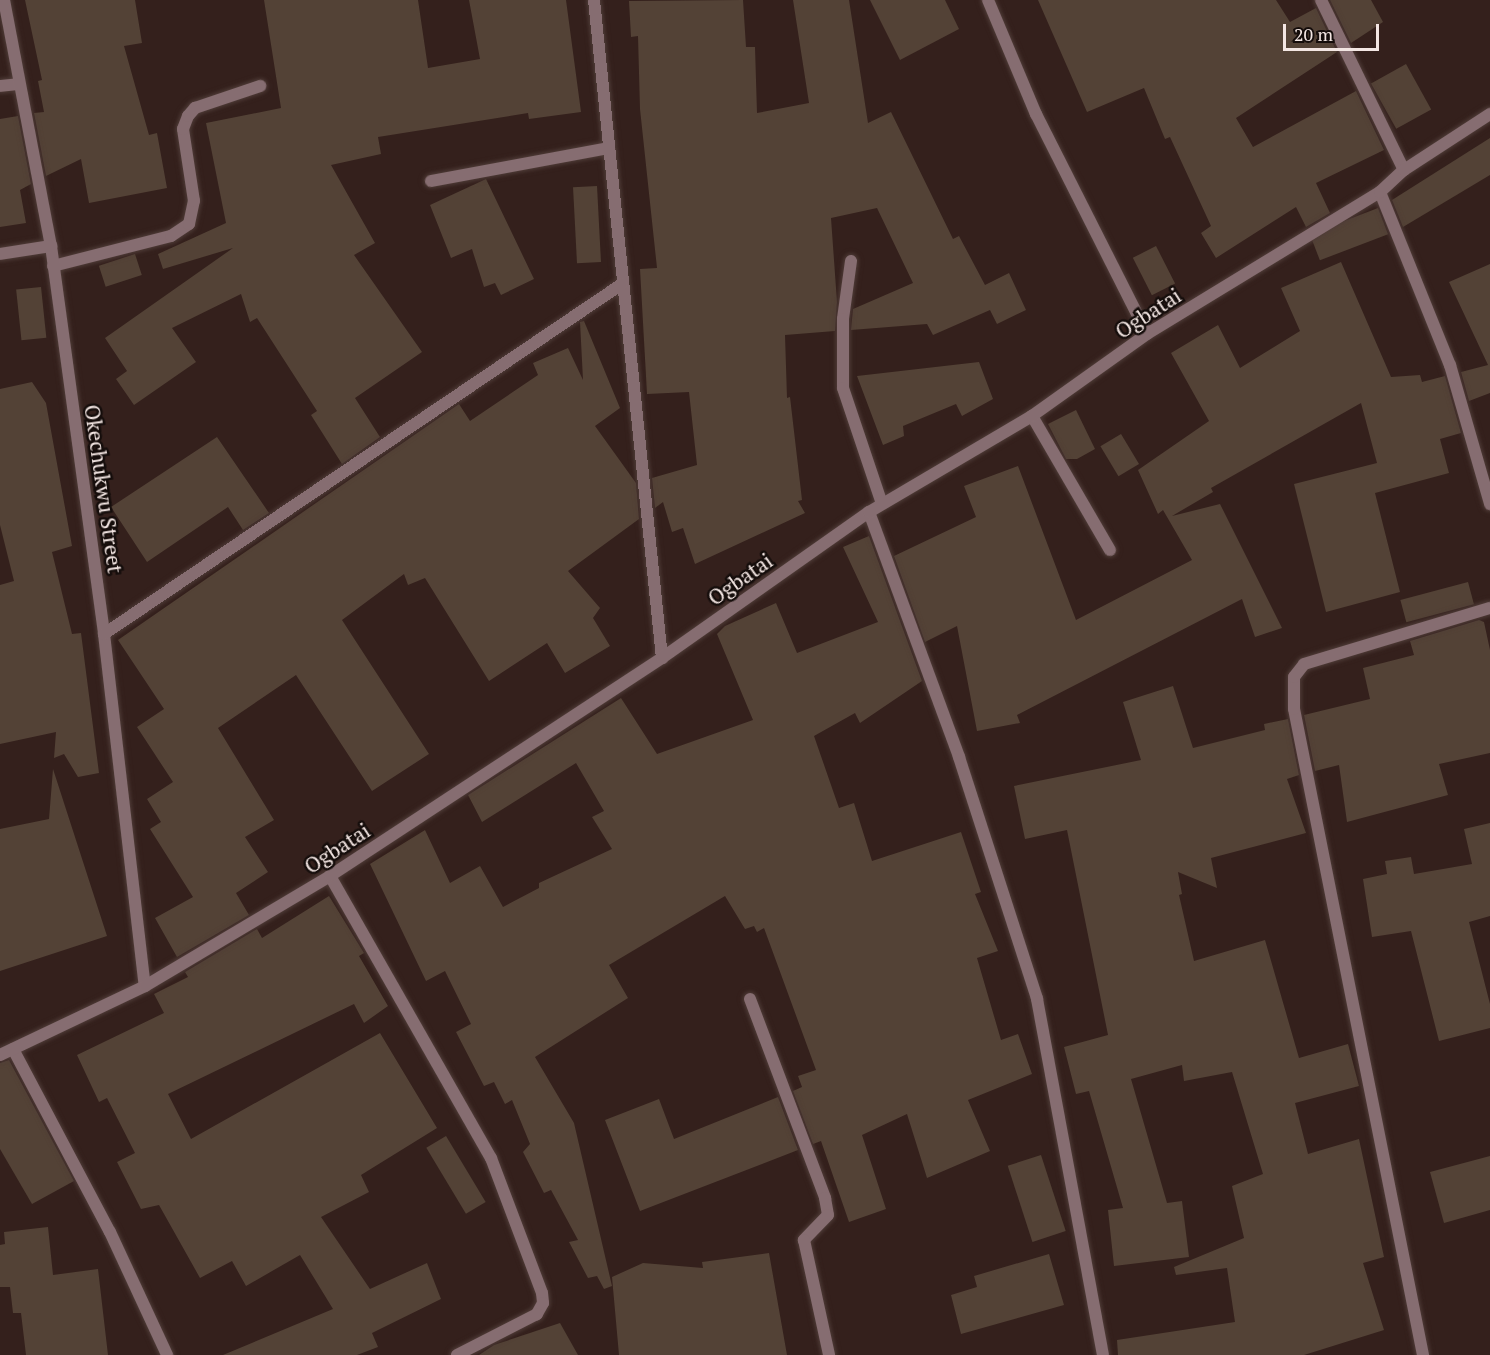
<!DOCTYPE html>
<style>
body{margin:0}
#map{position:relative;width:1490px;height:1355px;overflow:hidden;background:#34201c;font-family:"PT Serif",serif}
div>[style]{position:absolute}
.building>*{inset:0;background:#534236;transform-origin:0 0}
.roads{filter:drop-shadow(0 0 2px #4f3c38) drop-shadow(0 0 2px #4f3c38)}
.service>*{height:12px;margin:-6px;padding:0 6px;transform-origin:6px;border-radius:6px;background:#866d71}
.minor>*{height:12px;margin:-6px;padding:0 6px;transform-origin:6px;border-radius:6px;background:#866d71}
span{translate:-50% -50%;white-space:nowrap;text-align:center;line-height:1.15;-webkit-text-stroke:5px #150d0b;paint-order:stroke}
.street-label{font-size:21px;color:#f3e6e3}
.scale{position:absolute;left:1283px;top:24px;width:96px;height:27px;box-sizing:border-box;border:3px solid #f3e6e3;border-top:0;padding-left:8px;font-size:18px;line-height:21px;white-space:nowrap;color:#f3e6e3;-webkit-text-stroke:4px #150d0b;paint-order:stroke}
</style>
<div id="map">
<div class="building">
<i style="clip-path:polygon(25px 0,135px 0,142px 43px,124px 46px,149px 135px,157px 133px,167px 188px,89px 203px,81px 159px,46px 176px,34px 113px,44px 112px,38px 81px,42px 80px)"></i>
<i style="clip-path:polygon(264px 0,418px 0,428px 68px,480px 59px,469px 0,566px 0,581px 112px,529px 119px,528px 113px,378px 137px,381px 154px,331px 165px,375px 243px,354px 255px,422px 352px,355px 398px,380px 437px,342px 464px,311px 415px,317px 411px,257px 318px,250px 322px,241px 294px,172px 328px,196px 362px,134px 405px,116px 379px,127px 371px,105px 338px,233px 248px,163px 269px,158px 254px,226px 223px,206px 123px,281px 108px)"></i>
<i style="clip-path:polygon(743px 0,746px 47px,755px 47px,757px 113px,809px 103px,793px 0,849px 0,868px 123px,891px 112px,953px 239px,959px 236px,985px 285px,1009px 273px,1026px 310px,997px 324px,990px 310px,933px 335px,927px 324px,851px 330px,853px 309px,913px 283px,877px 208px,831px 218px,837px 302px,835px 331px,785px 335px,787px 398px,790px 397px,802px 500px,798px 501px,805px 513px,695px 564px,683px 528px,672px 532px,663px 502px,655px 508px,652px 478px,697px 465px,689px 392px,647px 394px,640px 269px,657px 268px,640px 109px,638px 36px,631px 37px,629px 1px)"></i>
<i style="clip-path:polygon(870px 0,945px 0,959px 29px,900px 60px)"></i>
<i style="clip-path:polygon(1038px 0,1276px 0,1290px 22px,1316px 8px,1337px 52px,1236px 118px,1253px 147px,1356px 91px,1384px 150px,1316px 183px,1330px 213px,1306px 227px,1296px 207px,1216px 258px,1201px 233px,1211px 226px,1170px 137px,1165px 139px,1144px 88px,1087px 112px)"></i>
<i style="clip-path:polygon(1330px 0,1371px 0,1383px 22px,1351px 43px)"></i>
<i style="left:1406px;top:64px;width:52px;height:40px;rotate:61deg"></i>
<i style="clip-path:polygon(18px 116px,31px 184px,20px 190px,26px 223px,0 227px,0 119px)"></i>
<i style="clip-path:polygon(1490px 138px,1490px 175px,1403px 227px,1392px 200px)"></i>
<i style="clip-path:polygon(486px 179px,534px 279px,501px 295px,495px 283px,484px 287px,472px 249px,451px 258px,430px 205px)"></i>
<i style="left:597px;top:186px;width:76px;height:24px;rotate:87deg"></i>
<i style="left:1378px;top:208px;width:28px;height:73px;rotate:69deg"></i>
<i style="left:1156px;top:246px;width:42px;height:26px;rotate:63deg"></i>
<i style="left:135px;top:254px;width:22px;height:38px;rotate:72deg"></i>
<i style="clip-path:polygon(1341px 262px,1391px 377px,1420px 375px,1422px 382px,1445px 376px,1461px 433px,1440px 439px,1449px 473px,1375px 493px,1400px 592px,1326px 612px,1294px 484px,1377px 463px,1361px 403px,1211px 488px,1213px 492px,1172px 516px,1220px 504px,1282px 628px,1255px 637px,1242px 599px,1017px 715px,1020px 723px,977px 731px,957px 626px,925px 642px,894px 556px,976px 517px,964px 486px,1018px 466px,1076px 620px,1192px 560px,1163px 510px,1158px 514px,1138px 470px,1209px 421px,1171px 353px,1218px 325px,1240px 368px,1300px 331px,1281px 288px)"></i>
<i style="clip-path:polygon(1490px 264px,1490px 393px,1469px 401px,1461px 372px,1488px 365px,1449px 282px)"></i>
<i style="left:41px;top:287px;width:51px;height:25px;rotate:84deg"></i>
<i style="clip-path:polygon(584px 321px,620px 408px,595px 426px,636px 483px,639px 519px,568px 571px,600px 608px,593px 618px,610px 646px,565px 673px,547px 643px,489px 681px,425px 578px,408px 585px,404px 574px,342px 620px,429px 754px,372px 791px,296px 675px,218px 728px,274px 820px,245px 837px,268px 872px,236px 893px,249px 915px,177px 957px,155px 918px,193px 897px,150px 829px,161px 822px,147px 799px,173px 782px,137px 727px,164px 709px,118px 640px,459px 404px,470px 421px,538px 375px,533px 363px,568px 348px,583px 380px,580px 322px)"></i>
<i style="clip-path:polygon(979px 362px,993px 399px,962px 416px,956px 404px,903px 426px,904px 436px,883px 445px,857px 376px)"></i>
<i style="clip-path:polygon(32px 382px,46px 403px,72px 546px,52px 552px,72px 634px,81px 633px,99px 773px,78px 777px,64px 754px,54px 758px,56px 732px,0 744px,0 585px,14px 581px,0 525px,0 389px)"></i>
<i style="clip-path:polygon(1076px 410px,1095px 449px,1077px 459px,1066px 459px,1048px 424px)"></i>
<i style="left:1121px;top:434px;width:35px;height:24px;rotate:59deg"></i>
<i style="clip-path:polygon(217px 437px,269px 513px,243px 530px,228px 507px,147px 562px,111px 507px)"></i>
<i style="clip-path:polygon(869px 536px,922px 681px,860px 723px,855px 713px,814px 736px,839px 808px,854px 803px,872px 861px,961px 832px,981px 892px,975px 894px,998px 951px,977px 958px,1001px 1040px,1018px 1034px,1032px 1074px,968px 1100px,990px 1151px,927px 1178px,907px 1114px,862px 1135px,886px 1209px,849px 1222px,821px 1141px,813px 1144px,793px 1091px,802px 1087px,798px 1076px,816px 1070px,764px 928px,757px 932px,754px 926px,745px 929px,725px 896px,609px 965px,628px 998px,535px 1057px,574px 1123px,612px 1286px,604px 1289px,597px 1276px,588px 1278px,569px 1242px,578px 1240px,551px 1190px,544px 1193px,523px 1152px,530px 1144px,512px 1100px,505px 1104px,494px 1082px,484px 1086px,456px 1032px,471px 1024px,445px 971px,426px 981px,370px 864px,425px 830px,450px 883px,480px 866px,503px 907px,539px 888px,539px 883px,612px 849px,592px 817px,604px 811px,576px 763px,482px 822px,468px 795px,621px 698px,657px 754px,753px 720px,717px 634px,725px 626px,776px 603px,797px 653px,878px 622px,843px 547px)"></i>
<i style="left:1468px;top:582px;width:23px;height:70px;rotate:75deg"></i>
<i style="clip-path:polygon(1479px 620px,1484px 622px,1490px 650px,1490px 753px,1439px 764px,1448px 795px,1347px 822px,1339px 765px,1315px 771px,1304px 715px,1370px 699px,1363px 668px,1414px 655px,1410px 641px)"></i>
<i style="clip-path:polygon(1173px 686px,1193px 748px,1265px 730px,1264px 724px,1288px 719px,1299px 775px,1287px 779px,1306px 833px,1211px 858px,1217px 888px,1178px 872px,1182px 894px,1179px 895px,1194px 961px,1265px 940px,1299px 1058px,1348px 1044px,1359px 1086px,1295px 1103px,1308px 1154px,1359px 1139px,1384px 1257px,1363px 1263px,1384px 1330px,1304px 1355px,1118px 1355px,1117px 1340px,1235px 1322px,1227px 1268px,1176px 1275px,1174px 1267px,1244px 1238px,1232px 1186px,1263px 1174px,1232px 1072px,1184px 1081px,1182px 1065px,1131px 1079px,1167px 1203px,1182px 1201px,1189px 1257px,1114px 1266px,1108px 1210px,1123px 1208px,1089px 1091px,1076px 1094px,1064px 1047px,1108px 1035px,1067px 830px,1025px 839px,1014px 786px,1141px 760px,1123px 702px)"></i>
<i style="clip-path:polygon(53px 769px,107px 936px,0 971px,0 829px,49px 819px)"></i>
<i style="clip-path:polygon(1490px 823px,1490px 916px,1469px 922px,1490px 1004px,1490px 1028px,1439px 1041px,1411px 931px,1372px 937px,1363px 879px,1387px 874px,1385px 861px,1411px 857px,1414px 874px,1472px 864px,1464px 829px)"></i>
<i style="clip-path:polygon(329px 896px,364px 953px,359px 956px,388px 1006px,364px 1023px,354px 1004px,168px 1094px,191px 1139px,380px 1033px,437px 1128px,361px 1175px,369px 1192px,321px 1217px,370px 1289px,427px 1263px,441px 1299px,372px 1333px,378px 1347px,357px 1355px,223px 1355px,333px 1309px,300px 1255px,246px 1286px,232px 1261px,200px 1278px,159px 1205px,141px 1209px,117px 1162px,135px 1153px,107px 1098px,99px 1102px,77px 1055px,164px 1013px,154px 994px,188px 977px,185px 972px,257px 929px,262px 938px)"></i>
<i style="clip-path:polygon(9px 1060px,74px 1181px,32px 1204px,0 1149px,0 1063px)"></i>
<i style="clip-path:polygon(778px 1097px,798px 1150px,640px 1211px,605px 1120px,659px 1099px,674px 1139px)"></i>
<i style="left:446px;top:1136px;width:77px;height:23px;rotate:59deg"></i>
<i style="left:1041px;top:1155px;width:80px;height:35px;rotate:72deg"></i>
<i style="clip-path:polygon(1490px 1156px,1490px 1210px,1444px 1223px,1430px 1172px)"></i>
<i style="clip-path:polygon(48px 1227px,53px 1275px,98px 1269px,108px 1355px,26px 1355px,21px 1313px,13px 1313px,10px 1287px,0 1287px,0 1245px,5px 1244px,4px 1232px)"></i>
<i style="clip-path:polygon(769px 1253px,787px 1355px,619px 1355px,612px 1277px,643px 1263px,703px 1268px,702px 1262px)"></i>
<i style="clip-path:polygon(1049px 1254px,1064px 1305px,961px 1334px,951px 1295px,977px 1287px,974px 1276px)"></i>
<i style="clip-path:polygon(560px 1323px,578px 1355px,479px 1355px,494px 1345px)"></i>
</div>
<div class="roads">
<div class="service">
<i style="left:0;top:86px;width:19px;rotate:-6deg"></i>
<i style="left:431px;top:181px;width:181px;rotate:-10.5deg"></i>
<i style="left:53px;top:266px;width:122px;rotate:-14.3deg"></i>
<i style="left:171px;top:236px;width:22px;rotate:-34deg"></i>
<i style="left:189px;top:224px;width:24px;rotate:-78deg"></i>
<i style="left:194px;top:201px;width:73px;rotate:-98.7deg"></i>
<i style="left:183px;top:129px;width:14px;rotate:-69deg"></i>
<i style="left:188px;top:116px;width:11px;rotate:-49deg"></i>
<i style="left:195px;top:108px;width:69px;rotate:-18.7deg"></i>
<i style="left:1032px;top:416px;width:155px;rotate:59.8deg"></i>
</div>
<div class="minor">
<i style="left:4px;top:0;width:250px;rotate:79.2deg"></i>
<i style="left:51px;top:246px;width:392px;rotate:82.2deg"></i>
<i style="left:104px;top:634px;width:354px;rotate:83.4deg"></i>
<i style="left:594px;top:0;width:662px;rotate:84.1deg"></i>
<i style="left:988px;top:0;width:124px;rotate:67.2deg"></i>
<i style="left:1036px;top:114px;width:246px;rotate:63.2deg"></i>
<i style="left:1321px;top:0;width:189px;rotate:64deg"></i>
<i style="left:1380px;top:192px;width:187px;rotate:68deg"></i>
<i style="left:1450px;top:365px;width:145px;rotate:73.9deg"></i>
<i style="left:0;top:254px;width:52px;rotate:-8.9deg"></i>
<i style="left:851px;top:261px;width:59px;rotate:97.9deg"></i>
<i style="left:843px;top:319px;width:69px;rotate:90deg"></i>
<i style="left:843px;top:388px;width:122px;rotate:71.4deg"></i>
<i style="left:869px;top:512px;width:261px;rotate:69.8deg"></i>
<i style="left:959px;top:757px;width:254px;rotate:72.1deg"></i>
<i style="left:1037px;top:999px;width:362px;rotate:79.5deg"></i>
<i style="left:104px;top:634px;width:625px;rotate:-34.05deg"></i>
<i style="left:330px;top:876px;width:325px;rotate:60.3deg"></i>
<i style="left:491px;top:1158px;width:144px;rotate:69.3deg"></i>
<i style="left:542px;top:1293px;width:10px;rotate:84deg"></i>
<i style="left:543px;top:1303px;width:13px;rotate:119deg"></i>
<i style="left:537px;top:1314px;width:90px;rotate:152.9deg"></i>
<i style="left:750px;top:999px;width:213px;rotate:69.3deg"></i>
<i style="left:825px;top:1198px;width:17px;rotate:80deg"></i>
<i style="left:828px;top:1215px;width:35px;rotate:134deg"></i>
<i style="left:804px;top:1240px;width:118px;rotate:77.7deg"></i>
<i style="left:13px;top:1049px;width:207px;rotate:62.1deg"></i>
<i style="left:110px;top:1232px;width:136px;rotate:65.1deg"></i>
<i style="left:0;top:1055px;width:161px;rotate:-25.4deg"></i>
<i style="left:145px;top:986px;width:215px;rotate:-30.7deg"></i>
<i style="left:330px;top:876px;width:397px;rotate:-33.3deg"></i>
<i style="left:662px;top:658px;width:253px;rotate:-35.2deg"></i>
<i style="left:869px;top:512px;width:189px;rotate:-30.5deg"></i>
<i style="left:1032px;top:416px;width:141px;rotate:-35.5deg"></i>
<i style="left:1147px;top:334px;width:273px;rotate:-31.4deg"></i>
<i style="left:1380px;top:192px;width:33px;rotate:-43deg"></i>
<i style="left:1404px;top:170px;width:103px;rotate:-33.1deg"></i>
<i style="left:1423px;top:1355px;width:659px;rotate:-101.29deg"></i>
<i style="left:1294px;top:709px;width:32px;rotate:-90deg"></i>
<i style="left:1294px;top:677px;width:16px;rotate:-52deg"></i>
<i style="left:1304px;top:664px;width:194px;rotate:-16.8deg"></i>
</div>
</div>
<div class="street-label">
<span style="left:1148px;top:313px;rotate:-33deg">Ogbatai</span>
<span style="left:104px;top:489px;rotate:82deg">Okechukwu Street</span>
<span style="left:740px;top:579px;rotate:-35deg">Ogbatai</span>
<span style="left:337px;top:848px;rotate:-33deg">Ogbatai</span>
</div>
<div class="scale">20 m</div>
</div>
